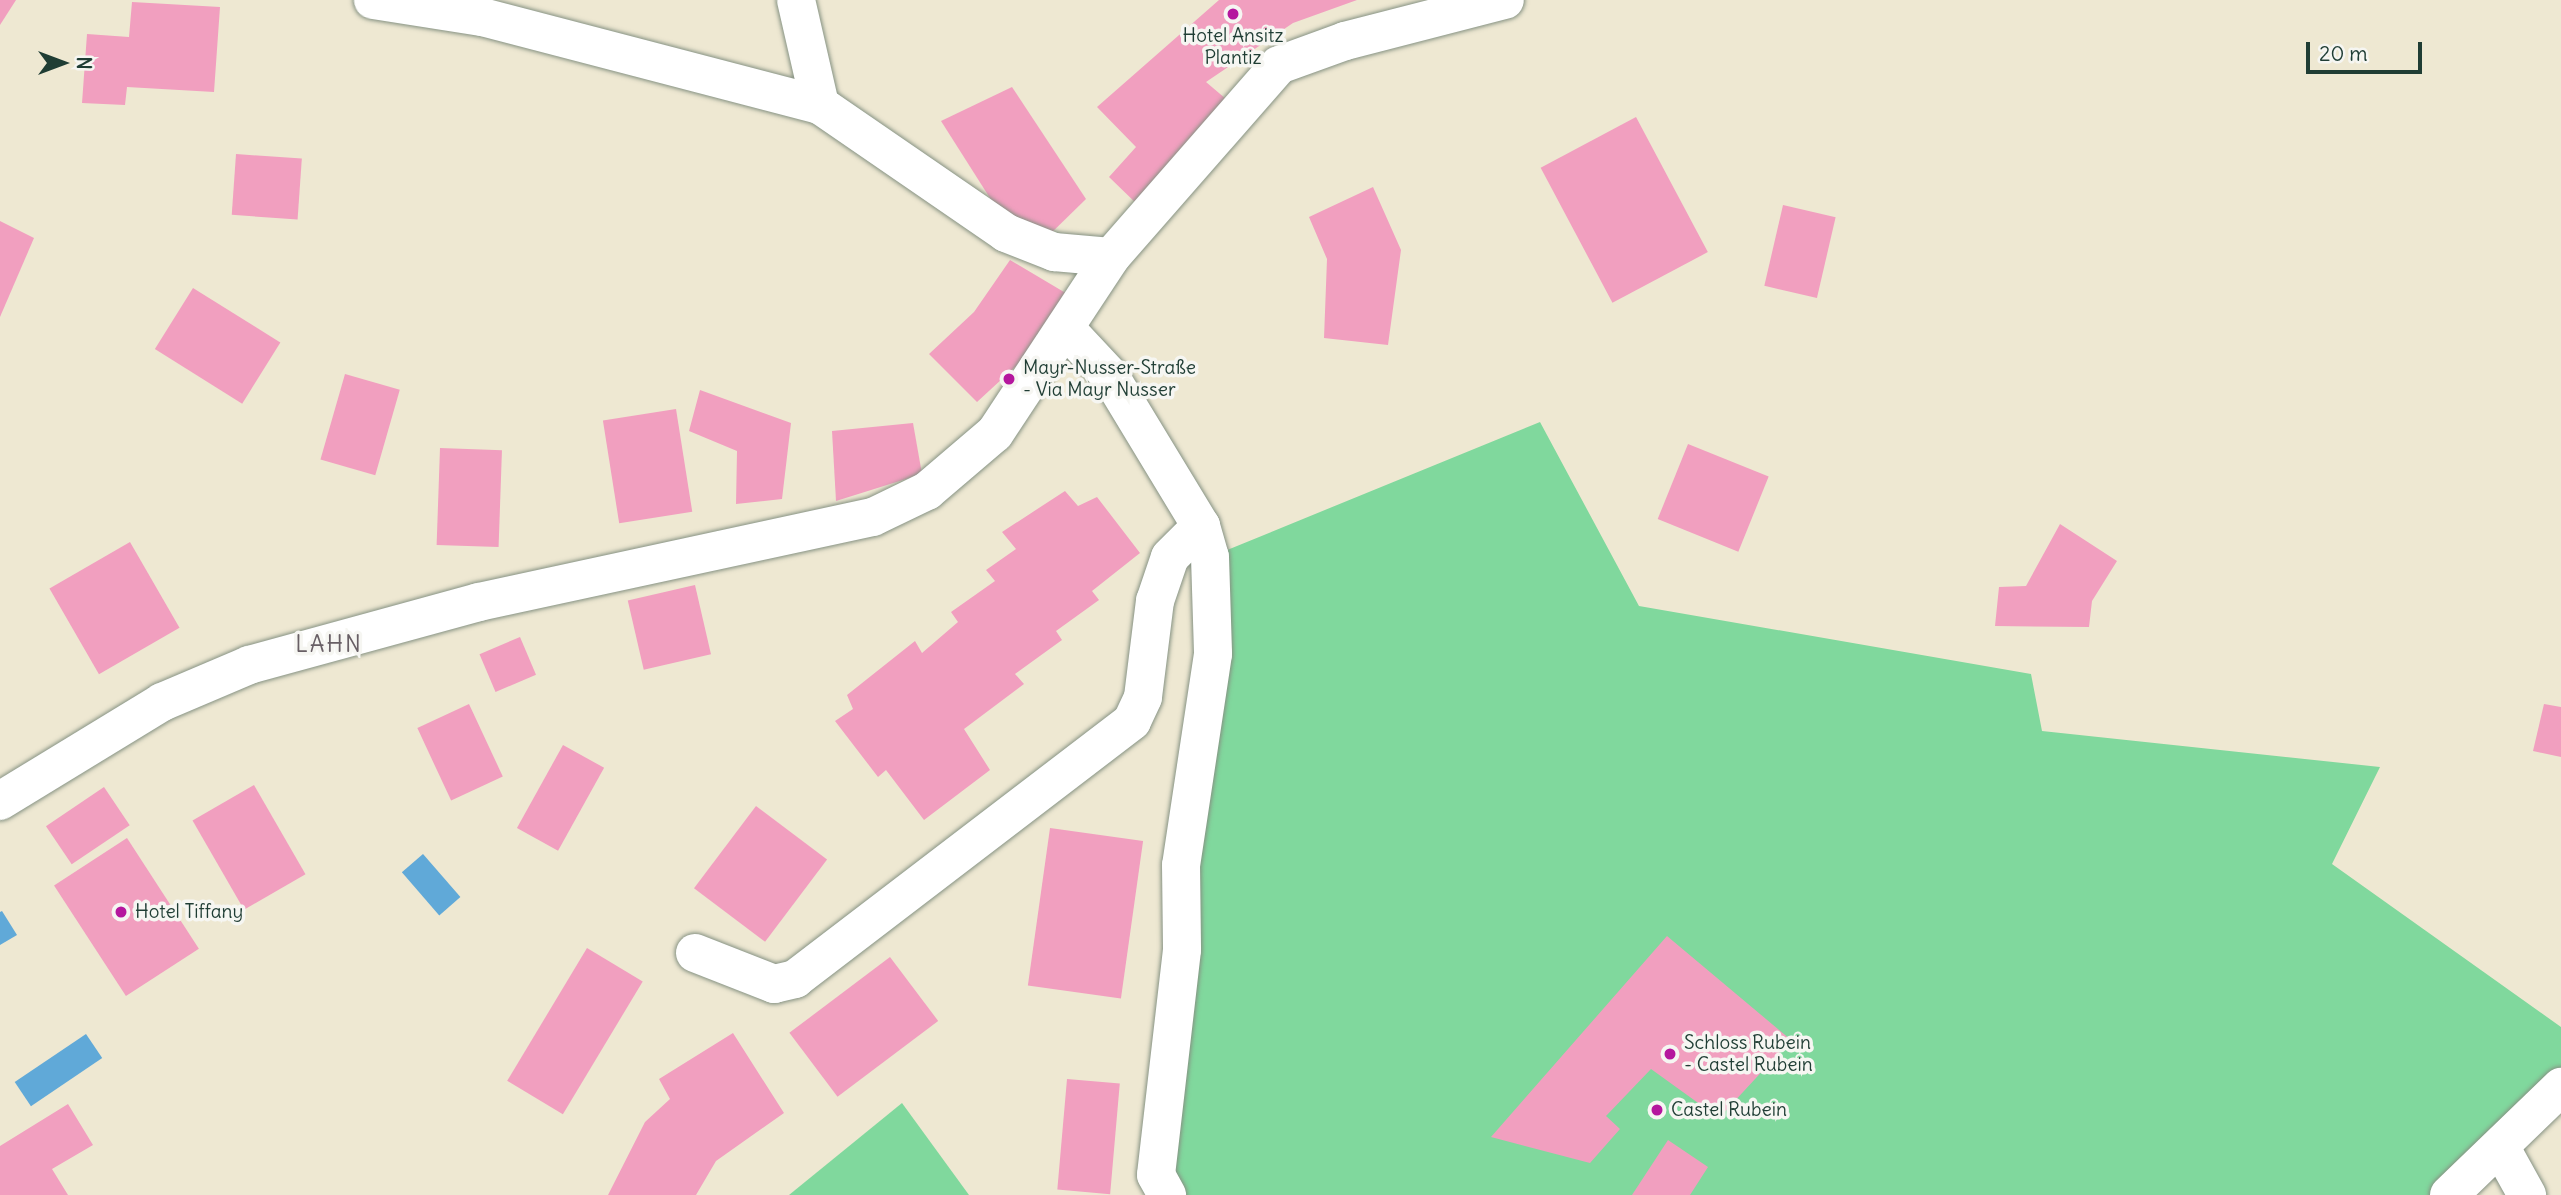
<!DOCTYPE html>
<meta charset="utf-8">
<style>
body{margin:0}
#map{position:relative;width:2561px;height:1195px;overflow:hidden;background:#eee8d2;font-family:Delius,sans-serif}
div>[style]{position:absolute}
.green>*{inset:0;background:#80d89d}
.water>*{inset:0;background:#60a9d8;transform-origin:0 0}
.building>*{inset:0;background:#f19fbf;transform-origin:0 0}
.roads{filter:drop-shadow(0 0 2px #869283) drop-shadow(0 0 2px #869283)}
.minor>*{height:38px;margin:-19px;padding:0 19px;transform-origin:19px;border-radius:19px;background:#fff}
.dots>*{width:19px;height:19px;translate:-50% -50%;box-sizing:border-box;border:4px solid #f6f6f2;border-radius:50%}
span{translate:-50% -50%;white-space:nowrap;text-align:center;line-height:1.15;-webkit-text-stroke:7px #f6f6f2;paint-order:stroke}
.poi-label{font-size:19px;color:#1f3d34}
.left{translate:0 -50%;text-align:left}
.quarter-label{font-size:23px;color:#685f65;letter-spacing:2px}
.north{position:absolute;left:28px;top:28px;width:70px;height:70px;-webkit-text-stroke:5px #f6f6f2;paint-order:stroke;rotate:90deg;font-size:19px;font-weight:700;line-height:28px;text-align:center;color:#1f3d34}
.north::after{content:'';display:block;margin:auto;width:24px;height:32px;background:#1f3d34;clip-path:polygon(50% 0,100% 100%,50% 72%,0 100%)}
.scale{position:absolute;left:2306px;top:42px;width:116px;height:32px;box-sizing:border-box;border:4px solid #1f3d34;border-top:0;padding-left:9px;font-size:21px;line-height:24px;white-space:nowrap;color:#1f3d34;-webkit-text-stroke:5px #f6f6f2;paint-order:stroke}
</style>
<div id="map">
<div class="green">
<i style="clip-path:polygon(1540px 422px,1639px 606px,2031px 674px,2042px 731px,2380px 767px,2332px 864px,2561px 1027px,2561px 1087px,2449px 1195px,1168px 1195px,1210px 557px)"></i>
<i style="clip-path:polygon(902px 1103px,969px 1195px,789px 1195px)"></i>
</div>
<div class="water">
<i style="left:423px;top:854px;width:57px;height:28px;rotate:49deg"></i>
<i style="clip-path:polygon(2px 911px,17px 935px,0 945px,0 912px)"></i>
<i style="left:86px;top:1034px;width:29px;height:86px;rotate:56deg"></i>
</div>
<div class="building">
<i style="clip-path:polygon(0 0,16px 0,0 25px)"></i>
<i style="clip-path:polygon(1219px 0,1357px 0,1293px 23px,1206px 82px,1226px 99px,1140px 207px,1109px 177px,1136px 147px,1097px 107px)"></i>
<i style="clip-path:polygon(132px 2px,220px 7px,214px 92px,127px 87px,125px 105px,82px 103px,87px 34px,129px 37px)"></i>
<i style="clip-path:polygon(1012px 87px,1086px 199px,1042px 242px,1002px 217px,941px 121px)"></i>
<i style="left:1636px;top:117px;width:153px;height:108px;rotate:62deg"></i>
<i style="left:236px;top:154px;width:66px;height:61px;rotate:4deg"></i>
<i style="clip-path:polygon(1373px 187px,1401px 250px,1388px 345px,1324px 338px,1327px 259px,1309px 217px)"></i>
<i style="left:1783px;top:205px;width:54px;height:83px;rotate:13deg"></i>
<i style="clip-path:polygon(0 221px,34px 238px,0 317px)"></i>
<i style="clip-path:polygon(1010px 260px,1069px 295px,1029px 354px,977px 402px,929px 354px,974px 312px)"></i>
<i style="left:193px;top:288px;width:103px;height:72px;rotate:32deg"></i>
<i style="left:345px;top:374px;width:57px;height:89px;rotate:16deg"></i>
<i style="clip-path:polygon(700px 390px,791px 423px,782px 499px,736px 504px,737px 451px,689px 431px)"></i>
<i style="left:676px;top:409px;width:104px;height:74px;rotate:81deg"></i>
<i style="clip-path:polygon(913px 423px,922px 474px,836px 501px,832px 431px)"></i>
<i style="left:1688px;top:444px;width:87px;height:81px;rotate:22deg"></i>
<i style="left:440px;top:448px;width:62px;height:97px;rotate:2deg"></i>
<i style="clip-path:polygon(1065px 491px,1078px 506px,1097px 497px,1140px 553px,1092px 591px,1099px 600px,1056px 631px,1062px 640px,1015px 674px,1024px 684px,964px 729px,990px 770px,924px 820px,886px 770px,878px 777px,835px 721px,853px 709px,847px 695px,915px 641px,922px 653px,958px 622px,951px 612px,995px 581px,986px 570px,1016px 549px,1002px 532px)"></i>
<i style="clip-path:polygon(2060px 524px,2117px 561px,2092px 601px,2089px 627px,1995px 626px,1999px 587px,2026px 586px)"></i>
<i style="left:130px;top:542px;width:99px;height:93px;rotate:60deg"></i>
<i style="left:695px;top:585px;width:71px;height:69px;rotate:77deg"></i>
<i style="left:520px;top:637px;width:41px;height:44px;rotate:67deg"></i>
<i style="left:469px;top:704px;width:80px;height:57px;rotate:65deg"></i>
<i style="clip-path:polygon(2544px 704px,2561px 707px,2561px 757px,2533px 751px)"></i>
<i style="left:563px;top:745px;width:47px;height:95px;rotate:29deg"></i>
<i style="left:254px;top:785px;width:103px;height:71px;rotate:60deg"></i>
<i style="left:104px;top:787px;width:46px;height:70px;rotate:56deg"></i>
<i style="left:756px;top:806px;width:89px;height:103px;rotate:37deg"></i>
<i style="left:1050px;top:828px;width:94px;height:159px;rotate:8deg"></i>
<i style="left:127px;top:838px;width:132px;height:87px;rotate:57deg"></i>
<i style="clip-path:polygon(1667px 936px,1791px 1040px,1719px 1118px,1651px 1069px,1606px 1116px,1620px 1129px,1590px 1163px,1491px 1137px)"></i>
<i style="left:587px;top:948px;width:65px;height:155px;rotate:31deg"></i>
<i style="left:890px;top:957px;width:80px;height:126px;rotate:53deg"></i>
<i style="clip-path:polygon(733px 1033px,784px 1113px,716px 1161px,696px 1195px,608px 1195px,645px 1122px,670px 1099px,659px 1079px)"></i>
<i style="left:1067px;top:1079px;width:53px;height:111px;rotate:5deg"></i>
<i style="clip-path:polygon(68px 1104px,93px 1145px,52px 1169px,68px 1195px,0 1195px,0 1146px)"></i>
<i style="clip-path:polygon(1668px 1140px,1708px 1167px,1690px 1195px,1632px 1195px)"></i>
</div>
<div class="roads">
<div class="minor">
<i style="left:373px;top:0;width:110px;rotate:8.9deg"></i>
<i style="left:482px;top:17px;width:349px;rotate:14.6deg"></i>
<i style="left:820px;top:105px;width:226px;rotate:34.5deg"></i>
<i style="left:1006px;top:233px;width:52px;rotate:21.6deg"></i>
<i style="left:1054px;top:252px;width:57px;rotate:5deg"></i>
<i style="left:796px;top:0;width:108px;rotate:77.1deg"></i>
<i style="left:1066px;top:329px;width:64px;rotate:46.9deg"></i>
<i style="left:1110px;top:376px;width:175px;rotate:58.8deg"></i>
<i style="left:1201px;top:526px;width:32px;rotate:74deg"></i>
<i style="left:1210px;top:557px;width:97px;rotate:88.2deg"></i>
<i style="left:1213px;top:654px;width:213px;rotate:98.6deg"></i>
<i style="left:1181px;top:865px;width:85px;rotate:89.3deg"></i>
<i style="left:1182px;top:950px;width:226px;rotate:96.6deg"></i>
<i style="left:1156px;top:1175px;width:23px;rotate:61deg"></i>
<i style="left:0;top:801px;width:190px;rotate:-31.4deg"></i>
<i style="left:162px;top:702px;width:95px;rotate:-23deg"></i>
<i style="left:249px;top:665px;width:238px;rotate:-15.3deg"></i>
<i style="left:479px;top:602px;width:403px;rotate:-12.2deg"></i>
<i style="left:873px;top:517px;width:60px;rotate:-25.7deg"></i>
<i style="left:927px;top:491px;width:89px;rotate:-40.5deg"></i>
<i style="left:995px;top:433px;width:211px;rotate:-56.6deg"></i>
<i style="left:1111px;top:257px;width:255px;rotate:-48.8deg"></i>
<i style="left:1279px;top:65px;width:70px;rotate:-20deg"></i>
<i style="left:1345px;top:41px;width:165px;rotate:-14.4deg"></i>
<i style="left:695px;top:953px;width:85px;rotate:21.4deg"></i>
<i style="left:774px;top:984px;width:22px;rotate:-13deg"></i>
<i style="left:795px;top:979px;width:424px;rotate:-37.4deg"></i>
<i style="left:1132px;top:721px;width:26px;rotate:-65deg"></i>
<i style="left:1143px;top:697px;width:97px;rotate:-82.9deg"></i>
<i style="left:1155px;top:601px;width:46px;rotate:-71.2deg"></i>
<i style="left:1170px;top:557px;width:44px;rotate:-45deg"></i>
<i style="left:2501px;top:1148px;width:54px;rotate:61deg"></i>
<i style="left:2449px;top:1195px;width:156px;rotate:-44deg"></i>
</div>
</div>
<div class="dots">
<i style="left:1233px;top:14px;background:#b5179e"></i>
<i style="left:1009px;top:379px;background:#b5179e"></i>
<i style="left:121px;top:912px;background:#b5179e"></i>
<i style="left:1670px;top:1054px;background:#b5179e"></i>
<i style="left:1657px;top:1110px;background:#b5179e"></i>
</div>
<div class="poi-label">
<span style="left:1233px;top:47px">Hotel Ansitz<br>Plantiz</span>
<span class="left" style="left:1023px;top:379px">Mayr-Nusser-Straße<br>- Via Mayr Nusser</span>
<span class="left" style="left:135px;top:912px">Hotel Tiffany</span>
<span class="left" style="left:1684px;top:1054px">Schloss Rubein<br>- Castel Rubein</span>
<span class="left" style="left:1671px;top:1110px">Castel Rubein</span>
</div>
<div class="quarter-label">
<span style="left:329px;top:644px">LAHN</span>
</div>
<div class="north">N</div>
<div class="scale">20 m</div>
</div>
